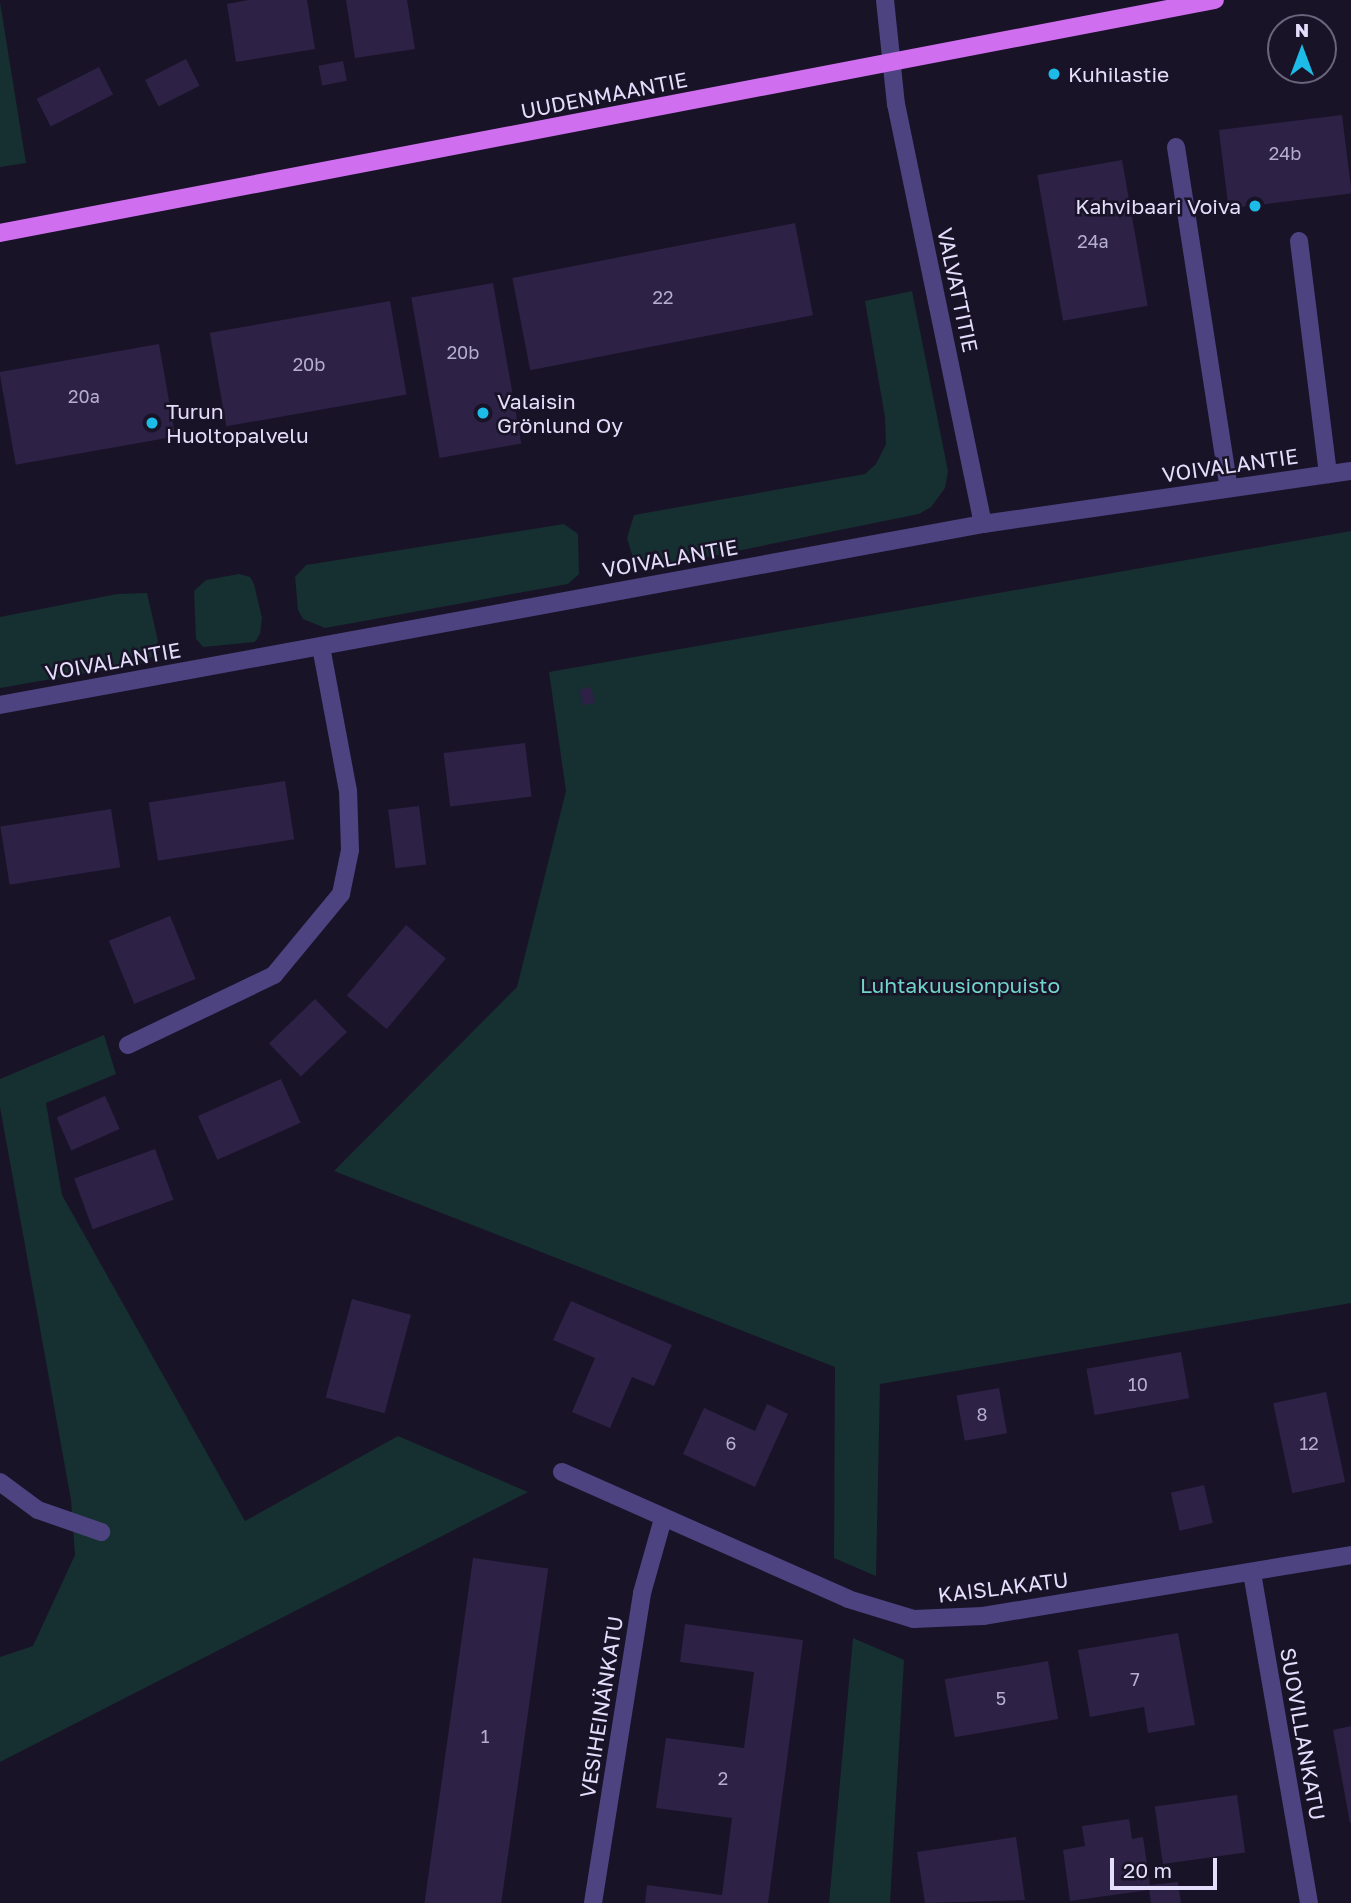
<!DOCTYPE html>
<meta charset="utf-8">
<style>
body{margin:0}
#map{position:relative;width:1351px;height:1903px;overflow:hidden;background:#191327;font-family:"Golos Text",sans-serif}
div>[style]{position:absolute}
.green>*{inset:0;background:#162f31}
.building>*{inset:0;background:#2d2146;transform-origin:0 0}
.minor>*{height:18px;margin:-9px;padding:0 9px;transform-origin:9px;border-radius:9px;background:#4d4381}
.major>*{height:18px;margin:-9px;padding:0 9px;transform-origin:9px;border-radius:9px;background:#cf6ff0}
.dots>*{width:19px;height:19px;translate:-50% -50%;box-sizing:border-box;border:4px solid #191327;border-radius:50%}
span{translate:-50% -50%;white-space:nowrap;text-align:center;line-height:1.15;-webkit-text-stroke:5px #191327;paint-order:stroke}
.number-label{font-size:18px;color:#b6aece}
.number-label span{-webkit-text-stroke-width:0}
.poi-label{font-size:21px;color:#e4ddfb}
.left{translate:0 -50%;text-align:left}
.right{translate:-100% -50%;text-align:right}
.street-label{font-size:21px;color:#e4ddfb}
.park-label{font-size:21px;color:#6fd5c8}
.north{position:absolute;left:1267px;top:14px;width:70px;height:70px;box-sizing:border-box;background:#191327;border:2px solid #6a647c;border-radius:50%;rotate:0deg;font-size:19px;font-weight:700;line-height:28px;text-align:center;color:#e4ddfb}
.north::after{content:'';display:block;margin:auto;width:24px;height:32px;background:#1dbbe7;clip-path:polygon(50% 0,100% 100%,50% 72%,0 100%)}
.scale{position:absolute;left:1110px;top:1858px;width:107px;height:32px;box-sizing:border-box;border:4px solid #e4ddfb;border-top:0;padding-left:9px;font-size:21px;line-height:24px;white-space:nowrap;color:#e4ddfb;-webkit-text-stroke:5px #191327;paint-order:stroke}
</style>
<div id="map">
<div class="green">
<i style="clip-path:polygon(0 2px,26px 163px,0 167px)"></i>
<i style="clip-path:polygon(912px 291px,948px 471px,945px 488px,931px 507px,919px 514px,648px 569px,633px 558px,627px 538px,634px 515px,865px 474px,876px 464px,886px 444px,885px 417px,865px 301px)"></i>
<i style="clip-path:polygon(564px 524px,578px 534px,579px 574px,568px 584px,325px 628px,303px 619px,298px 610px,295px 577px,306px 565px)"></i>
<i style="clip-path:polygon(1351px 531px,1351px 1303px,880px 1384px,876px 1576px,834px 1558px,835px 1367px,334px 1171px,517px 987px,566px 791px,549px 672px)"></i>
<i style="clip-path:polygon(239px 574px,250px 577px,254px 584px,262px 618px,260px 634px,255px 642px,203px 647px,196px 639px,194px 591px,206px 580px)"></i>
<i style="clip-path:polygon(147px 593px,158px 641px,153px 656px,143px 663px,0 688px,0 617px,117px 594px)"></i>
<i style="clip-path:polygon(104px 1035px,116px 1074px,46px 1103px,62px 1195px,245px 1521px,398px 1436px,528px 1492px,0 1762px,0 1657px,33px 1646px,75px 1555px,71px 1500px,0 1107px,0 1079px)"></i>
<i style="clip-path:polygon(853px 1638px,904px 1660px,890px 1903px,829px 1903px)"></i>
</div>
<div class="building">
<i style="clip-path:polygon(248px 0,307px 0,315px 49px,236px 62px,227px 4px)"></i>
<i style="clip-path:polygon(346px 0,407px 0,415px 49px,355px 58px)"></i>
<i style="left:186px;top:59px;width:30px;height:46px;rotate:63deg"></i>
<i style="left:343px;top:61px;width:20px;height:25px;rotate:79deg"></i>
<i style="left:99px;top:67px;width:31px;height:70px;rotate:63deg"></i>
<i style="left:1342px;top:115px;width:79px;height:124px;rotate:83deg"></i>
<i style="left:1122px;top:160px;width:148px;height:86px;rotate:80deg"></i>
<i style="left:795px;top:223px;width:94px;height:288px;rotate:79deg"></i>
<i style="left:493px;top:283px;width:163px;height:83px;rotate:80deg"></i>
<i style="left:390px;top:301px;width:95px;height:183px;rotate:80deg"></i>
<i style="left:159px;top:344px;width:94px;height:162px;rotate:80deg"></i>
<i style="left:591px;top:687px;width:16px;height:12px;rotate:76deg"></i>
<i style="left:525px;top:743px;width:54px;height:82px;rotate:83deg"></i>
<i style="left:285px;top:781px;width:59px;height:138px;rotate:81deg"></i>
<i style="left:419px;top:806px;width:59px;height:31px;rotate:83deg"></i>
<i style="left:111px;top:809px;width:59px;height:112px;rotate:81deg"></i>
<i style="left:170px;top:916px;width:68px;height:66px;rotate:68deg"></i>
<i style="left:406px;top:925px;width:52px;height:92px;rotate:40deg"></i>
<i style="left:315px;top:999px;width:46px;height:64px;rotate:46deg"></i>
<i style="left:281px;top:1079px;width:48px;height:91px;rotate:66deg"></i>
<i style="left:105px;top:1096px;width:36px;height:53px;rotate:66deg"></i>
<i style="left:155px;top:1149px;width:54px;height:86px;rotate:70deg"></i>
<i style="left:352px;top:1299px;width:61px;height:102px;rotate:15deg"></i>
<i style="clip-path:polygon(571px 1301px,672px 1345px,654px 1386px,632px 1377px,610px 1428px,572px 1412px,595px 1358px,553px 1340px)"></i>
<i style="left:1181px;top:1352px;width:47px;height:96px;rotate:80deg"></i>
<i style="left:999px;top:1388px;width:46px;height:43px;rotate:80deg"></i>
<i style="left:1326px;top:1392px;width:92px;height:54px;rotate:78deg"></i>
<i style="clip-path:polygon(767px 1404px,788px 1414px,755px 1487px,683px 1454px,704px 1408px,755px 1431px)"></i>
<i style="left:1204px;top:1485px;width:39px;height:34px;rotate:77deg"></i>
<i style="left:473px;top:1558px;width:76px;height:349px;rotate:8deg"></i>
<i style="clip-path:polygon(685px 1624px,803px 1640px,768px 1903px,645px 1903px,647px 1885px,722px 1895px,732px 1818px,656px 1808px,666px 1738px,744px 1748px,754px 1672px,680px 1662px)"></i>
<i style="clip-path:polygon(1178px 1633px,1195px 1725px,1148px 1733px,1144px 1707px,1090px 1717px,1078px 1650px)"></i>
<i style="left:1048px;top:1661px;width:59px;height:105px;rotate:80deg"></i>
<i style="clip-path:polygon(1351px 1726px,1351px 1823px,1350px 1823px,1333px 1730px)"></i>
<i style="left:1237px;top:1795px;width:58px;height:83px;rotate:82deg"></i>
<i style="clip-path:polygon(1129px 1819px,1132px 1839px,1143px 1837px,1150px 1885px,1178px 1882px,1181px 1903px,1151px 1903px,1149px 1890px,1070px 1901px,1063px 1850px,1085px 1846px,1082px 1826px)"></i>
<i style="clip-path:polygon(1016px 1837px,1025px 1900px,925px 1903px,917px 1852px)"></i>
</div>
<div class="minor">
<i style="left:885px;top:0;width:105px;rotate:84deg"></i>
<i style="left:896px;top:104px;width:429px;rotate:78.3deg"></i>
<i style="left:1176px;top:147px;width:345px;rotate:81.2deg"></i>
<i style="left:1299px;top:241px;width:235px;rotate:82.9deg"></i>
<i style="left:0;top:705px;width:1000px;rotate:-10.43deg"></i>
<i style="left:983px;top:524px;width:372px;rotate:-8.2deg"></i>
<i style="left:128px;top:1045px;width:162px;rotate:-25.6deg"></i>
<i style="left:274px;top:975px;width:105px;rotate:-50.4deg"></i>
<i style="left:341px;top:894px;width:45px;rotate:-78.4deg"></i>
<i style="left:350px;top:850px;width:59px;rotate:-91.9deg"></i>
<i style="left:348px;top:791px;width:147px;rotate:-100.6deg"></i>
<i style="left:562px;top:1472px;width:313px;rotate:23.9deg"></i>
<i style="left:848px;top:1599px;width:69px;rotate:16.9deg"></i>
<i style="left:914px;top:1619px;width:69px;rotate:-2.5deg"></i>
<i style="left:983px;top:1616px;width:373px;rotate:-9.4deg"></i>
<i style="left:0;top:1482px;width:47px;rotate:36.4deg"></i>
<i style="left:38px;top:1510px;width:67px;rotate:19.2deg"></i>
<i style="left:1252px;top:1573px;width:335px;rotate:80.2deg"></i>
<i style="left:593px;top:1903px;width:314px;rotate:-81deg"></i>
<i style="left:642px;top:1593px;width:77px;rotate:-74.2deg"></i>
</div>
<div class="major">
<i style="left:0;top:233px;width:1237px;rotate:-10.86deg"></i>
</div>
<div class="dots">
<i style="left:1054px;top:74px;background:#1dbbe7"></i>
<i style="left:1255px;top:206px;background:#1dbbe7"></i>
<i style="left:483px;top:413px;background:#1dbbe7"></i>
<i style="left:152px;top:423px;background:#1dbbe7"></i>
</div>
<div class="number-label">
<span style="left:1285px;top:153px">24b</span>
<span style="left:1093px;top:241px">24a</span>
<span style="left:663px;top:297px">22</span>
<span style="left:463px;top:352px">20b</span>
<span style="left:309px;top:364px">20b</span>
<span style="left:84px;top:396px">20a</span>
<span style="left:1138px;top:1384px">10</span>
<span style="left:982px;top:1414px">8</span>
<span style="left:731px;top:1443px">6</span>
<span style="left:1309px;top:1443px">12</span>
<span style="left:1135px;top:1679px">7</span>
<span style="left:1001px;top:1698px">5</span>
<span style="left:485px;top:1736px">1</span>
<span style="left:723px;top:1778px">2</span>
</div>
<div class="poi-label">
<span class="left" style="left:1068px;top:74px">Kuhilastie</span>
<span class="right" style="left:1241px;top:206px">Kahvibaari Voiva</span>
<span class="left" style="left:497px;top:413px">Valaisin<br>Grönlund Oy</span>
<span class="left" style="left:166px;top:423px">Turun<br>Huoltopalvelu</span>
</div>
<div class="street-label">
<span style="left:604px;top:95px;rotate:-11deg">UUDENMAANTIE</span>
<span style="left:958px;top:290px;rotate:78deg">VALVATTITIE</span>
<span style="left:1230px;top:465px;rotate:-8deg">VOIVALANTIE</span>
<span style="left:670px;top:558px;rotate:-10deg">VOIVALANTIE</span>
<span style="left:113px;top:661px;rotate:-10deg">VOIVALANTIE</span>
<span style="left:1003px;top:1587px;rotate:-7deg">KAISLAKATU</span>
<span style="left:601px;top:1707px;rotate:-81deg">VESIHEINÄNKATU</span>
<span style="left:1303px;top:1734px;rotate:80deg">SUOVILLANKATU</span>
</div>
<div class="park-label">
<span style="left:960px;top:985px">Luhtakuusionpuisto</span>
</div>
<div class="north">N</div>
<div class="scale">20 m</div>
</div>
